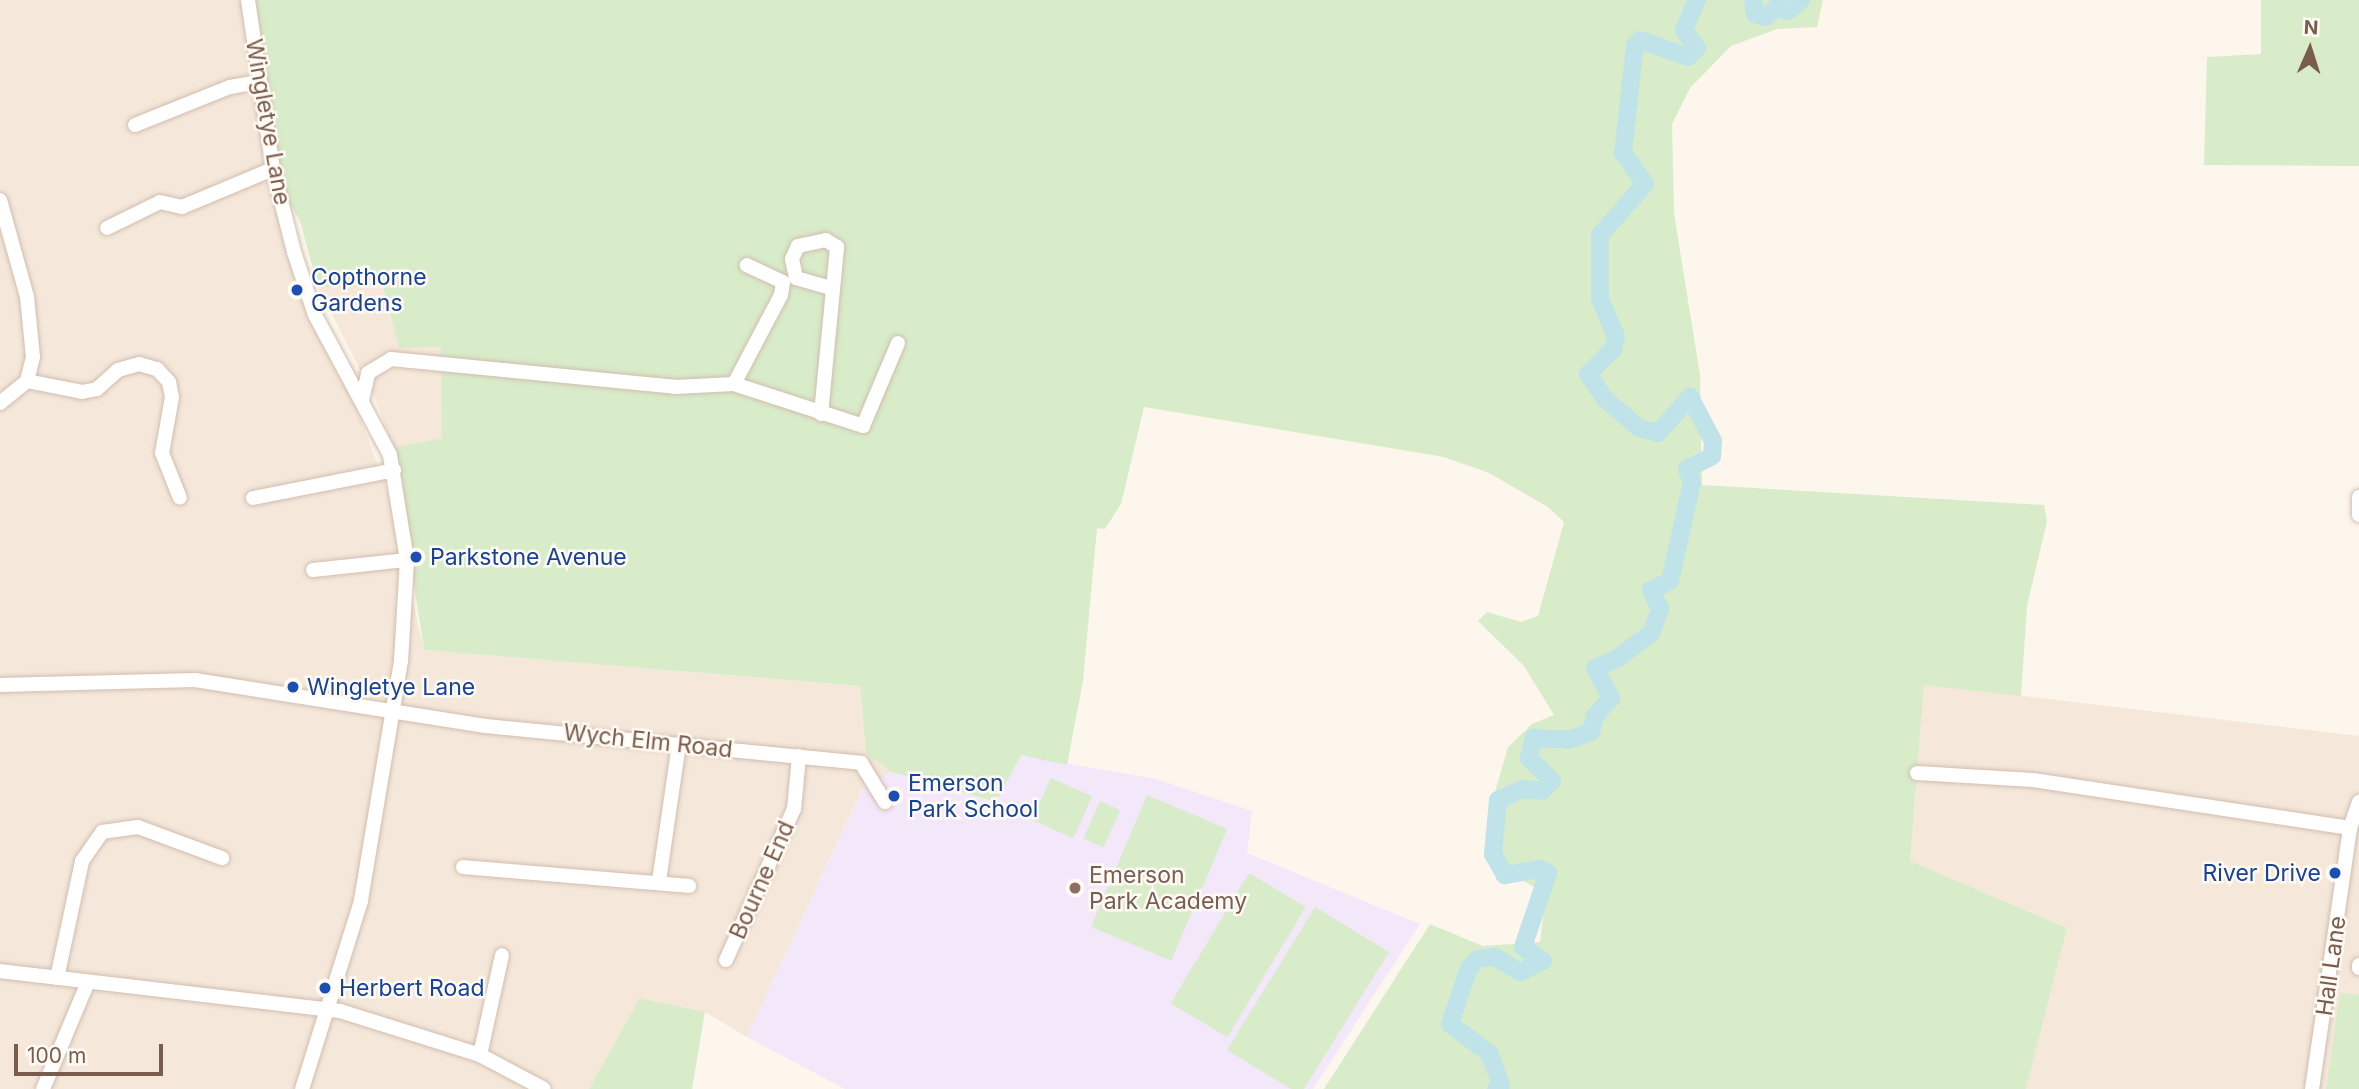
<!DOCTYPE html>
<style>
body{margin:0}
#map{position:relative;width:2359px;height:1089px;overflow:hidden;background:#fdf6ec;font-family:Inter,sans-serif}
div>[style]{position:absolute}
.residential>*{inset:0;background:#f5e8da}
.education>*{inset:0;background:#f3e8fa}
.green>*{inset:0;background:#d8ecc9;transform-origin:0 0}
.river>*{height:18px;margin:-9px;padding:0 9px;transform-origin:9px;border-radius:9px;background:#bfe3e8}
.roads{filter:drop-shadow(0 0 2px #d1beb0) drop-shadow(0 0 2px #d1beb0)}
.minor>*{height:14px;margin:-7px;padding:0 7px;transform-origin:7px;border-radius:7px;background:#fff}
.dots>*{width:19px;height:19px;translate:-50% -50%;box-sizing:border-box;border:4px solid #fffaf3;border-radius:50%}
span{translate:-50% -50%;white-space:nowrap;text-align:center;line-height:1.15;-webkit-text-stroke:5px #fffaf3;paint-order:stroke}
.street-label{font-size:23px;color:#7a5c4d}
.transit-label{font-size:23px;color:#164399}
.left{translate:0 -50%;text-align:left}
.right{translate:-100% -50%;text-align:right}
.education-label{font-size:23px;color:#785e54}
.north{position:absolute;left:2275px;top:14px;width:70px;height:70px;-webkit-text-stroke:5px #fffaf3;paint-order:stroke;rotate:3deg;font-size:19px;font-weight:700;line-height:28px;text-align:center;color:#7a5c4d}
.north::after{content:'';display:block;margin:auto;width:24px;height:32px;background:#7a5c4d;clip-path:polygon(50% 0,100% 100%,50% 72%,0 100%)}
.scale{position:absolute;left:14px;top:1044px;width:149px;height:32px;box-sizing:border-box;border:4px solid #7a5c4d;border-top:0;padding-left:9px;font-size:21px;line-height:24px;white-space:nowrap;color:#7a5c4d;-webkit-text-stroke:5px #fffaf3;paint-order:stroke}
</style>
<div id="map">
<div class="residential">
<i style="clip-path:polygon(0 0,248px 0,296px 287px,357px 409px,390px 499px,424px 650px,860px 686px,866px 754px,892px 772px,863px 787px,747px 1037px,705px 1012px,641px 998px,589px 1089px,0 1089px)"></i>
<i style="clip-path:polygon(318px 287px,383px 287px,399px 348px,441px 347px,443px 439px,393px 448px,377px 403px)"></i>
<i style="clip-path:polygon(1924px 684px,2359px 736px,2359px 1089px,2026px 1089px,2067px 928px,1910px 861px)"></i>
</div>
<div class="education">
<i style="clip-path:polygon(1020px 755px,1156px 779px,1252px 811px,1247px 853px,1420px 924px,1313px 1089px,845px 1089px,747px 1037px,864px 786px,892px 772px,995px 802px)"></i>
</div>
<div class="green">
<i style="clip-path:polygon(248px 0,1823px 0,1817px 27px,1777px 29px,1731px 46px,1690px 88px,1672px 124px,1674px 213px,1700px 375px,1702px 485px,2044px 505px,2047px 521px,2027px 606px,2021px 696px,1924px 685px,1910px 861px,2067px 928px,2026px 1089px,1324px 1089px,1430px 924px,1483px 946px,1540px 942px,1546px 894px,1510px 873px,1493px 843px,1490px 809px,1508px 747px,1532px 724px,1554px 715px,1524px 666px,1478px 621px,1487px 612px,1521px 622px,1538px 616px,1564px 522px,1548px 507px,1489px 473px,1444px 457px,1144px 407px,1121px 504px,1105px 529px,1097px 528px,1083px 681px,1067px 765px,1021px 755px,996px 802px,892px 772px,866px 754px,860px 686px,424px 650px,393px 448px,442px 438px,441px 347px,399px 348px,383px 287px,318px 287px,300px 221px,276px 180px)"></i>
<i style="clip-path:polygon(2261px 0,2359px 0,2359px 166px,2204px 165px,2207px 57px,2261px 54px)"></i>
<i style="left:1051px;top:778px;width:45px;height:46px;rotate:24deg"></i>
<i style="left:1147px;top:795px;width:87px;height:143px;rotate:23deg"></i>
<i style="left:1100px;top:801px;width:22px;height:41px;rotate:24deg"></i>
<i style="left:1249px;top:873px;width:66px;height:152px;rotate:31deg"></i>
<i style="clip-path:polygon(1315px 907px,1389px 952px,1304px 1089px,1291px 1089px,1227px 1050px)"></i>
<i style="clip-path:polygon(2340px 993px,2359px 995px,2359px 1089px,2326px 1089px)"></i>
<i style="clip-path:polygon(640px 998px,705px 1012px,692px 1089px,589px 1089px)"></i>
</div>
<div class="river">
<i style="left:1753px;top:0;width:14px;rotate:82deg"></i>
<i style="left:1755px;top:14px;width:10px;rotate:17deg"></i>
<i style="left:1765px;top:17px;width:16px;rotate:-40deg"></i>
<i style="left:1777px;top:7px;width:12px;rotate:20deg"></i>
<i style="left:1788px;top:11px;width:17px;rotate:-40deg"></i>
<i style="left:1496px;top:1089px;width:6px;rotate:-39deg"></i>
<i style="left:1501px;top:1085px;width:33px;rotate:-110deg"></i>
<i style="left:1490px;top:1054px;width:50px;rotate:-143.1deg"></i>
<i style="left:1450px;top:1024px;width:59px;rotate:-71.3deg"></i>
<i style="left:1469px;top:968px;width:13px;rotate:-45deg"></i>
<i style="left:1478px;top:959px;width:17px;rotate:-7deg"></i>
<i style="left:1495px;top:957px;width:29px;rotate:31deg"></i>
<i style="left:1520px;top:972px;width:25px;rotate:-26deg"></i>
<i style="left:1543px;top:961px;width:24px;rotate:-145deg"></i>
<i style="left:1523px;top:947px;width:78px;rotate:-71.3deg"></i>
<i style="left:1548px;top:873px;width:9px;rotate:-153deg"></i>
<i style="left:1540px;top:869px;width:36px;rotate:170deg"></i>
<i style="left:1505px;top:875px;width:24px;rotate:-120deg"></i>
<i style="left:1493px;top:854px;width:54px;rotate:-84.7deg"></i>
<i style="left:1498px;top:800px;width:27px;rotate:-24deg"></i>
<i style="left:1523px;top:789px;width:19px;rotate:6deg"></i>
<i style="left:1542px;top:791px;width:14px;rotate:-45deg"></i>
<i style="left:1552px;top:781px;width:33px;rotate:-135deg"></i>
<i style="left:1529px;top:758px;width:21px;rotate:-76deg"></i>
<i style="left:1534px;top:738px;width:34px;rotate:3deg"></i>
<i style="left:1568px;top:740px;width:24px;rotate:-19deg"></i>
<i style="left:1591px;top:732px;width:16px;rotate:-76deg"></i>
<i style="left:1595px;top:716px;width:24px;rotate:-48deg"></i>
<i style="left:1611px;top:698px;width:34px;rotate:-118deg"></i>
<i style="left:1595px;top:668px;width:25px;rotate:-23deg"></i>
<i style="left:1618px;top:658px;width:41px;rotate:-37.1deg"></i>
<i style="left:1651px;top:633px;width:26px;rotate:-69deg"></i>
<i style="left:1660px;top:609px;width:21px;rotate:-115deg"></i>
<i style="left:1651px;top:590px;width:21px;rotate:-25deg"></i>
<i style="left:1670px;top:581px;width:101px;rotate:-77.5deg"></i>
<i style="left:1692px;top:482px;width:14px;rotate:-111deg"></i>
<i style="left:1687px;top:469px;width:28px;rotate:-27deg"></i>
<i style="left:1712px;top:456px;width:15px;rotate:-86deg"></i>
<i style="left:1713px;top:441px;width:50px;rotate:-117.6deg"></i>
<i style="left:1690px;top:397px;width:48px;rotate:131.6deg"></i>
<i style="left:1658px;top:433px;width:20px;rotate:-165deg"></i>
<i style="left:1639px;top:428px;width:45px;rotate:-139.5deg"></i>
<i style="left:1605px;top:399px;width:30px;rotate:-124deg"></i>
<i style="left:1588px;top:374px;width:35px;rotate:-45deg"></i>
<i style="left:1613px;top:349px;width:13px;rotate:-77deg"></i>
<i style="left:1616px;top:336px;width:40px;rotate:-113.4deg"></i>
<i style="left:1600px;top:299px;width:64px;rotate:-90deg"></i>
<i style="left:1600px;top:235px;width:68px;rotate:-48.6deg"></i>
<i style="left:1645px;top:184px;width:38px;rotate:-125deg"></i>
<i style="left:1623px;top:153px;width:109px;rotate:-83.7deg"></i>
<i style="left:1635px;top:45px;width:7px;rotate:-45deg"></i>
<i style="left:1640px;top:40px;width:51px;rotate:19.5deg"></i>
<i style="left:1688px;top:57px;width:13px;rotate:-45deg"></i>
<i style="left:1697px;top:48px;width:22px;rotate:-126deg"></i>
<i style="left:1684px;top:30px;width:33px;rotate:-67deg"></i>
</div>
<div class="roads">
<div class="minor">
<i style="left:248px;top:0;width:171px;rotate:81.6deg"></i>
<i style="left:273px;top:169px;width:86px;rotate:75.8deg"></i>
<i style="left:294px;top:252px;width:66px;rotate:71.6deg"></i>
<i style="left:315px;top:315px;width:159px;rotate:61.8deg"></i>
<i style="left:390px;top:455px;width:106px;rotate:80.8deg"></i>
<i style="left:407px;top:560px;width:101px;rotate:93.4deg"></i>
<i style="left:401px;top:661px;width:243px;rotate:99.5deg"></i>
<i style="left:361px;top:901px;width:197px;rotate:107.4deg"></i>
<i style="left:135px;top:125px;width:102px;rotate:-21.8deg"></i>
<i style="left:230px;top:87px;width:29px;rotate:-10deg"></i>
<i style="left:0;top:200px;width:101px;rotate:74.4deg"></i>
<i style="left:27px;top:297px;width:60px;rotate:84.3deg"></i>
<i style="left:33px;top:357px;width:25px;rotate:104deg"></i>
<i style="left:107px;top:228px;width:59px;rotate:-26.1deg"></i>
<i style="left:160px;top:202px;width:23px;rotate:13deg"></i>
<i style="left:182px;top:207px;width:99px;rotate:-22.7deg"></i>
<i style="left:734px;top:384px;width:136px;rotate:18deg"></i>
<i style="left:863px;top:426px;width:90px;rotate:-67.1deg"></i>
<i style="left:362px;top:400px;width:28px;rotate:-77deg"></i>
<i style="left:368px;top:373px;width:27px;rotate:-31deg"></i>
<i style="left:391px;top:359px;width:285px;rotate:5.6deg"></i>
<i style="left:675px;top:387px;width:59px;rotate:-2.9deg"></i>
<i style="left:734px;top:384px;width:101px;rotate:-62.2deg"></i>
<i style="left:781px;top:295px;width:13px;rotate:-81deg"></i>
<i style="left:783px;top:282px;width:40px;rotate:-155deg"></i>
<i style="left:0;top:403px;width:35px;rotate:-39deg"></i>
<i style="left:27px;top:381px;width:56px;rotate:11.3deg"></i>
<i style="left:82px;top:392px;width:15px;rotate:-11deg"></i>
<i style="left:97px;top:389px;width:28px;rotate:-42deg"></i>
<i style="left:118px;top:370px;width:22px;rotate:-16deg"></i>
<i style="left:139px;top:364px;width:19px;rotate:16deg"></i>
<i style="left:157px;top:369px;width:18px;rotate:47deg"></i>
<i style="left:169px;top:382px;width:15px;rotate:79deg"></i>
<i style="left:172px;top:397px;width:57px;rotate:100.1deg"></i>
<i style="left:162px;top:453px;width:48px;rotate:68.2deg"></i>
<i style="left:821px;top:414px;width:168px;rotate:-84.5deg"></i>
<i style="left:837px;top:247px;width:13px;rotate:-148deg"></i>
<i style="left:826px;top:240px;width:29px;rotate:168deg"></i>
<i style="left:798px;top:246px;width:14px;rotate:115deg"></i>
<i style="left:792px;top:259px;width:19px;rotate:78deg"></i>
<i style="left:796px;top:278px;width:36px;rotate:16deg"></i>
<i style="left:2359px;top:497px;width:18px;rotate:90deg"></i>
<i style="left:253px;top:498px;width:144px;rotate:-11.2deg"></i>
<i style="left:313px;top:570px;width:95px;rotate:-6.1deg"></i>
<i style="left:0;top:685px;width:195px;rotate:-1.5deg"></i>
<i style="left:195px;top:680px;width:294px;rotate:9deg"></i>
<i style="left:485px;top:726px;width:378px;rotate:5.6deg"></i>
<i style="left:861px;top:763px;width:46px;rotate:58.4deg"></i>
<i style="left:1917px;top:773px;width:116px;rotate:3.5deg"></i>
<i style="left:2033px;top:780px;width:321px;rotate:8.6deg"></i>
<i style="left:463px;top:867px;width:227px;rotate:4.8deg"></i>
<i style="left:659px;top:881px;width:138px;rotate:-81.7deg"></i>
<i style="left:726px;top:960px;width:166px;rotate:-65.8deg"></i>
<i style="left:794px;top:809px;width:53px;rotate:-84.6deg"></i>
<i style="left:2359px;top:968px;width:3px;rotate:-90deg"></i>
<i style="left:0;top:971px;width:342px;rotate:6.7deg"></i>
<i style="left:340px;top:1011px;width:147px;rotate:17.4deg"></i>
<i style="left:480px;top:1055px;width:72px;rotate:28deg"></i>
<i style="left:57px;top:978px;width:120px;rotate:-77.9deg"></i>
<i style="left:82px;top:861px;width:35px;rotate:-55deg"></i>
<i style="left:102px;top:832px;width:36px;rotate:-8deg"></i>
<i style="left:138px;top:827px;width:90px;rotate:20.3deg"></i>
<i style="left:480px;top:1055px;width:102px;rotate:-77.6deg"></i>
<i style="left:43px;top:1089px;width:116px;rotate:-67.2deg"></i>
<i style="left:2312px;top:1089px;width:264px;rotate:-81.7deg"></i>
<i style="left:2350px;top:828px;width:28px;rotate:-71deg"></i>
</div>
</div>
<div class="dots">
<i style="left:297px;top:290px;background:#1a4fb4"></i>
<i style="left:416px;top:557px;background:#1a4fb4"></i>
<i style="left:293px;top:687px;background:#1a4fb4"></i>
<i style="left:894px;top:796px;background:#1a4fb4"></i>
<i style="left:2335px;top:873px;background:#1a4fb4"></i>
<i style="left:1075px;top:888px;background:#8d6e63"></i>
<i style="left:325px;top:988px;background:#1a4fb4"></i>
</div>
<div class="street-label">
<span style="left:268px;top:122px;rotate:80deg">Wingletye Lane</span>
<span style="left:648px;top:741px;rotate:6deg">Wych Elm Road</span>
<span style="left:762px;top:880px;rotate:-66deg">Bourne End</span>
<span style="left:2331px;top:966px;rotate:-82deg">Hall Lane</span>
</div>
<div class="transit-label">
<span class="left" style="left:311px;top:290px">Copthorne<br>Gardens</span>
<span class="left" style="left:430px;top:557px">Parkstone Avenue</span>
<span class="left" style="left:307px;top:687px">Wingletye Lane</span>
<span class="left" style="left:908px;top:796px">Emerson<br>Park School</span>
<span class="right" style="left:2321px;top:873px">River Drive</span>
<span class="left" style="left:339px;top:988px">Herbert Road</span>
</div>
<div class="education-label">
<span class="left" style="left:1089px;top:888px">Emerson<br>Park Academy</span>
</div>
<div class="north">N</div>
<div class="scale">100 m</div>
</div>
